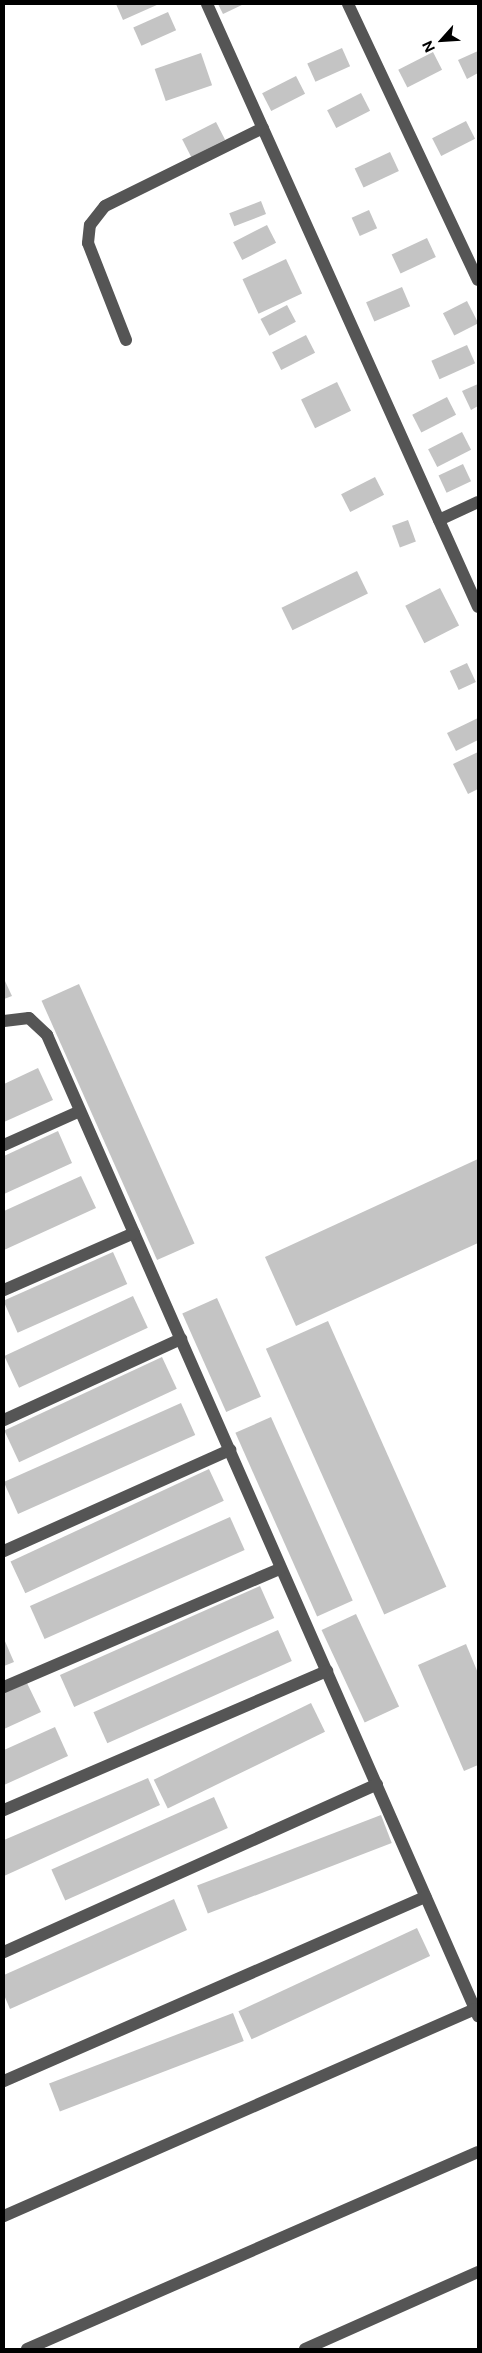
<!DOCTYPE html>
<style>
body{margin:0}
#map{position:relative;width:482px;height:2353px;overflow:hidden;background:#fff;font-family:"Public Sans",sans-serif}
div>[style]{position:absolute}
.building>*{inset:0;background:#c4c4c4;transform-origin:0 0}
.minor>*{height:12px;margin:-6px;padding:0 6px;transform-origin:6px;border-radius:6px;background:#555}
span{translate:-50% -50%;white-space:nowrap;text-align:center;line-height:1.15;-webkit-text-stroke:4.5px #fff;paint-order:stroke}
.frame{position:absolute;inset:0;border:5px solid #000;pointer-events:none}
.north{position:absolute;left:417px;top:15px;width:50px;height:50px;-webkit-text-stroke:4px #fff;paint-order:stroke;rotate:244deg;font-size:14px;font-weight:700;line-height:20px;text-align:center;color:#000}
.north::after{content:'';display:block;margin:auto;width:18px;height:22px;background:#000;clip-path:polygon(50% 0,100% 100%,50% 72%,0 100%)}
</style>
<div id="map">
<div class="building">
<i style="clip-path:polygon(116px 4px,159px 4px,123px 20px)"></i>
<i style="clip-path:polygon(218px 4px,244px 4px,223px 14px)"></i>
<i style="left:168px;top:12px;width:20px;height:38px;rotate:66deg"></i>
<i style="left:342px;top:48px;width:20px;height:38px;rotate:66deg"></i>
<i style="clip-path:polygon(478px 51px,478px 73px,467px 79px,458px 60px)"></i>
<i style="left:433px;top:52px;width:20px;height:39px;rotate:63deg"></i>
<i style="left:201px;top:53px;width:34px;height:49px;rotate:71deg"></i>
<i style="left:296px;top:76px;width:20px;height:38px;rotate:63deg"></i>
<i style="left:361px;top:93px;width:20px;height:38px;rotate:63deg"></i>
<i style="left:466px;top:121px;width:20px;height:38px;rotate:63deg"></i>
<i style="left:216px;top:122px;width:20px;height:38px;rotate:63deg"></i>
<i style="left:390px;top:152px;width:21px;height:39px;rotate:65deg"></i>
<i style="left:261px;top:201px;width:14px;height:34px;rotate:69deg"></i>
<i style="left:369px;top:210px;width:20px;height:19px;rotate:66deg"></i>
<i style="left:267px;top:225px;width:20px;height:38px;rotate:63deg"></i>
<i style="left:427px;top:238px;width:21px;height:39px;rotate:65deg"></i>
<i style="left:286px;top:259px;width:38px;height:48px;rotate:65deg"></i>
<i style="left:402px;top:287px;width:21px;height:39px;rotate:67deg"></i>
<i style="left:467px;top:301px;width:25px;height:27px;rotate:63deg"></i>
<i style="left:287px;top:305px;width:19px;height:30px;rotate:62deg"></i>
<i style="left:306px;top:335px;width:20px;height:38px;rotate:63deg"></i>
<i style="left:467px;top:345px;width:20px;height:39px;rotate:66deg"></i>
<i style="left:337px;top:382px;width:32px;height:40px;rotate:64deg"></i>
<i style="clip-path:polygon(478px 384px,478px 406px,471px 410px,462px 391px)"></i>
<i style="left:447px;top:397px;width:20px;height:39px;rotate:63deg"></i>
<i style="left:462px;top:432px;width:20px;height:38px;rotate:63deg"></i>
<i style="left:463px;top:464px;width:19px;height:27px;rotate:65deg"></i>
<i style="left:375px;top:477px;width:20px;height:38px;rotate:63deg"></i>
<i style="left:408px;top:520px;width:23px;height:17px;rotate:70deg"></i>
<i style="left:357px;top:571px;width:25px;height:84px;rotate:64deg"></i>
<i style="left:440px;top:588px;width:42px;height:39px;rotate:63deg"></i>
<i style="left:467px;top:663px;width:21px;height:19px;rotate:65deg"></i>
<i style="clip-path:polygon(478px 718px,478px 740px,456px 751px,447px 733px)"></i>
<i style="clip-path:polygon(478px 752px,478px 789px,468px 794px,453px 764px)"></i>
<i style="clip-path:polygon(4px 979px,12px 996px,4px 999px)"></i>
<i style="left:79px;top:984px;width:284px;height:41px;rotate:66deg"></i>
<i style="clip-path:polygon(38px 1068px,53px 1100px,4px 1122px,4px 1084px)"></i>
<i style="clip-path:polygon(58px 1131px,72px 1163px,4px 1194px,4px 1156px)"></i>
<i style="clip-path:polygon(478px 1159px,478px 1243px,296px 1326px,265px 1257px)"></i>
<i style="clip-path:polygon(81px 1176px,96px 1208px,4px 1250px,4px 1211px)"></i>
<i style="left:113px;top:1252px;width:35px;height:120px;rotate:66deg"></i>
<i style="left:133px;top:1296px;width:35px;height:142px;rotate:65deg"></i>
<i style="left:217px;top:1298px;width:108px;height:38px;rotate:66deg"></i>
<i style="left:328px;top:1321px;width:291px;height:68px;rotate:66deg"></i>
<i style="left:162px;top:1357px;width:35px;height:174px;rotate:65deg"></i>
<i style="left:181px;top:1403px;width:35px;height:194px;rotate:66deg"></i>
<i style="left:271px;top:1417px;width:201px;height:39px;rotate:66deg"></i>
<i style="left:209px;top:1469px;width:35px;height:219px;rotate:65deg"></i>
<i style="left:230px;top:1517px;width:36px;height:219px;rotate:66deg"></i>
<i style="left:260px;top:1586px;width:35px;height:219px;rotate:66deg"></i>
<i style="left:356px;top:1614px;width:102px;height:38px;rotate:65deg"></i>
<i style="left:278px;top:1630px;width:34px;height:202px;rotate:66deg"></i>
<i style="clip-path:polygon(4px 1639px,14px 1662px,4px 1666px)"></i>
<i style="clip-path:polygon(466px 1644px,478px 1673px,478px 1765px,464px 1771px,418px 1665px)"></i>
<i style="clip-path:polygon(27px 1683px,41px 1712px,4px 1729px,4px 1693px)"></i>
<i style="left:311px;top:1703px;width:32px;height:175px;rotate:64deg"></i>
<i style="clip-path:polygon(55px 1727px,68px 1756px,4px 1785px,4px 1750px)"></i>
<i style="clip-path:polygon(148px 1778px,160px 1805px,4px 1876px,4px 1840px)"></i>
<i style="left:214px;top:1797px;width:34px;height:178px;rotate:66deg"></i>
<i style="left:381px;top:1815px;width:30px;height:197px;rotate:69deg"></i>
<i style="clip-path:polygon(174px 1899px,187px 1930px,10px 2009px,4px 1995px,4px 1975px)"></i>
<i style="left:417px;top:1928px;width:31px;height:197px;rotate:65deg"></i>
<i style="left:233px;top:2013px;width:30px;height:197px;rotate:69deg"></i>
</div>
<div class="minor">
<i style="left:207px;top:4px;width:661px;rotate:65.8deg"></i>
<i style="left:348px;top:4px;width:305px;rotate:64.8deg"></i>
<i style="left:126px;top:340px;width:104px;rotate:-111.4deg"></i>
<i style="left:88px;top:243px;width:18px;rotate:-84deg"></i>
<i style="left:90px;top:225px;width:24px;rotate:-52deg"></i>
<i style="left:105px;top:206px;width:176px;rotate:-26.3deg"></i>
<i style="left:439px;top:520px;width:43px;rotate:-24.8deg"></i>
<i style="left:4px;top:1021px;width:25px;rotate:-7deg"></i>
<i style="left:29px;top:1018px;width:25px;rotate:43deg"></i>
<i style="left:47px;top:1035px;width:1072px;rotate:66.28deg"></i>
<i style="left:4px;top:1145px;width:83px;rotate:-24.1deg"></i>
<i style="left:4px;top:1290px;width:142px;rotate:-23.7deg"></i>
<i style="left:4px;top:1420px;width:195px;rotate:-24.6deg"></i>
<i style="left:4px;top:1551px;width:248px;rotate:-24.1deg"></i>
<i style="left:4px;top:1687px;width:301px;rotate:-23.2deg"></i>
<i style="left:4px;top:1810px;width:352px;rotate:-23.3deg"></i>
<i style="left:4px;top:1952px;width:409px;rotate:-24.2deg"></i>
<i style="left:4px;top:2081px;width:460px;rotate:-23.6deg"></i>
<i style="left:4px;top:2216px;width:514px;rotate:-23.73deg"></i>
<i style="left:27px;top:2349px;width:492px;rotate:-23.6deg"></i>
<i style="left:305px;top:2349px;width:189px;rotate:-24deg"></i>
</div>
<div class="frame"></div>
<div class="north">N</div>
</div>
